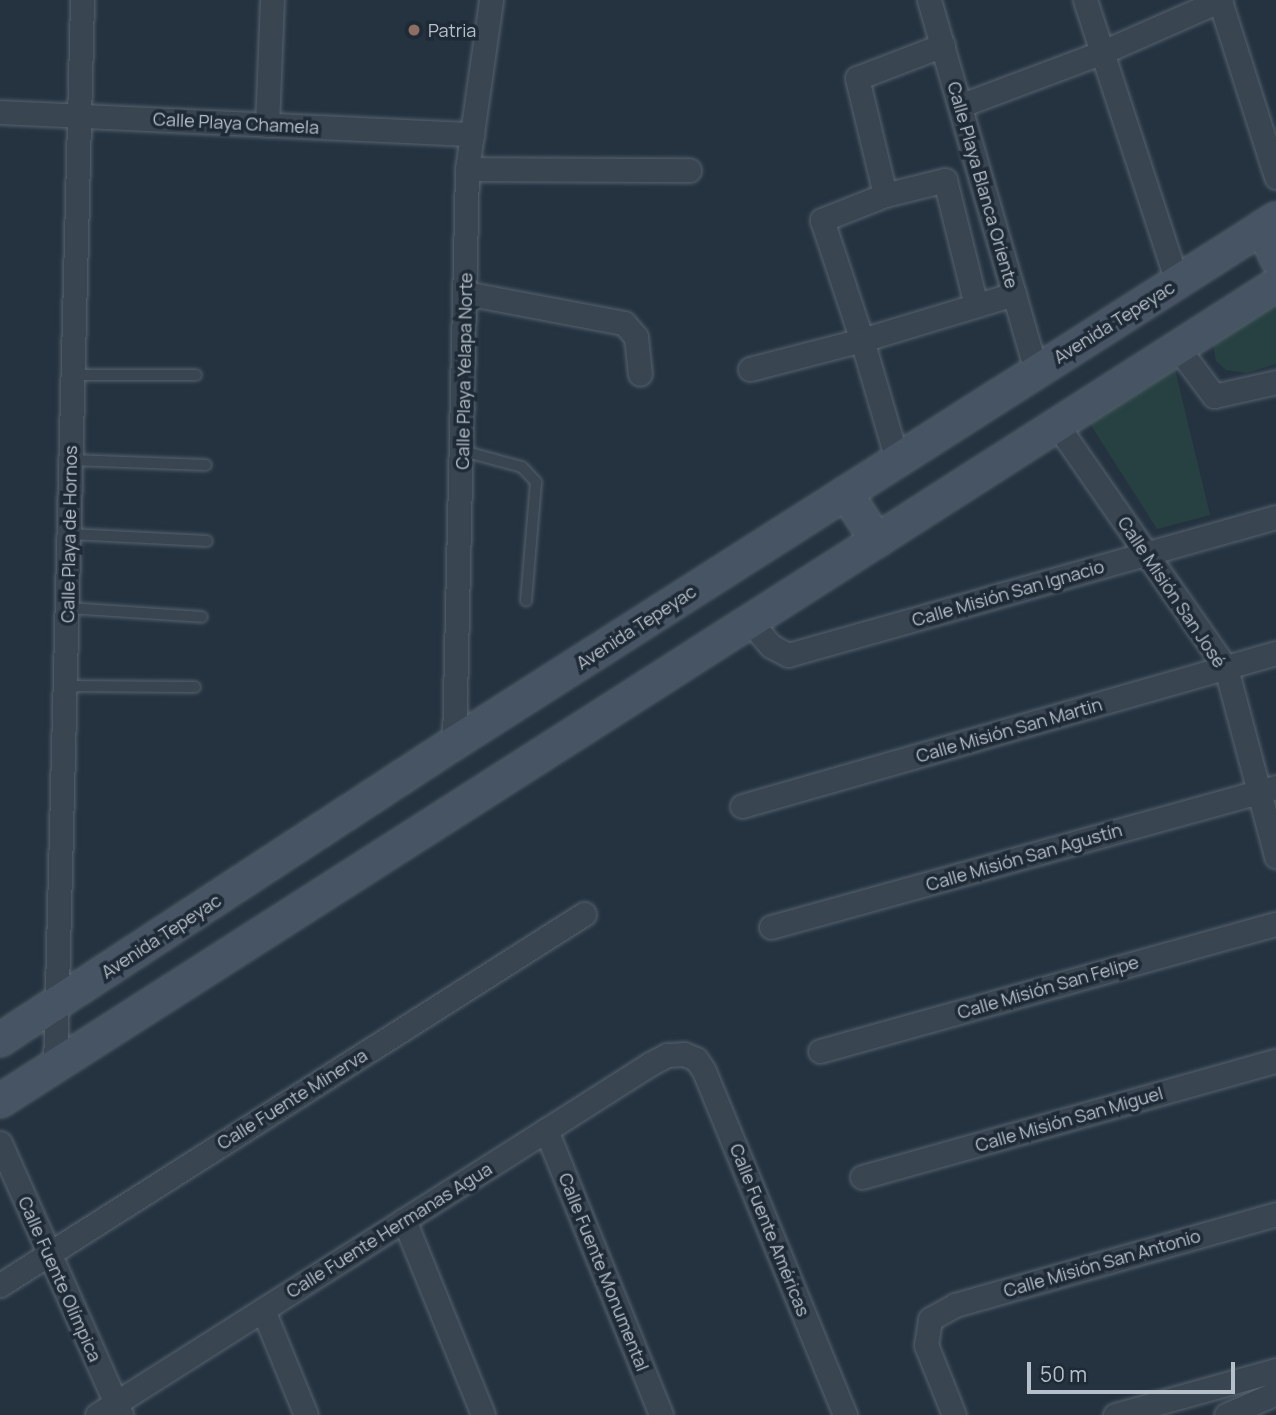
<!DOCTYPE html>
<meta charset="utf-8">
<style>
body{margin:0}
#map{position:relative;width:1276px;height:1415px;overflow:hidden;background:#253341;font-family:Manrope,sans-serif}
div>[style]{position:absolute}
.green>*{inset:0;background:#274142}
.roads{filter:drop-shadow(0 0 2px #57636e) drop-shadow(0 0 2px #57636e)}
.lane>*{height:10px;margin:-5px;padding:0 5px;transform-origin:5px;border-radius:5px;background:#394551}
.street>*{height:23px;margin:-11.5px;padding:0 11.5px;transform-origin:11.5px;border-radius:11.5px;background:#394551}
.secondary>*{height:32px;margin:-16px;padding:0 16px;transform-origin:16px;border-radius:16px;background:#475464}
.dots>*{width:19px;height:19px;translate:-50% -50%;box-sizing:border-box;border:4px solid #1e2a36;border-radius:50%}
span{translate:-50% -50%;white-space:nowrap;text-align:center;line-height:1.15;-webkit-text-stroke:7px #1e2a36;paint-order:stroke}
.poi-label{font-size:18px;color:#b6c0cb}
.left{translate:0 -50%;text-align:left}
.street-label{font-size:18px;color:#b6c0cb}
.scale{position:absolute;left:1027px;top:1362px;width:208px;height:32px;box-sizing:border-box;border:4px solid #b6c0cb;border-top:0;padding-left:9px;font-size:21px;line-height:24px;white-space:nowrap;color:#b6c0cb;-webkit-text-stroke:5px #1e2a36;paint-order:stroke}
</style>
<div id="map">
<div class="green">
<i style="clip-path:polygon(1276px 297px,1276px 364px,1247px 373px,1226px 370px,1216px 361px,1213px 345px,1218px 330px)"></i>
<i style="clip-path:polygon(1174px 365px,1210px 515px,1157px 529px,1087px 419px)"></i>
</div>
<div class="roads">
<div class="lane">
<i style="left:71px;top:375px;width:125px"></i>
<i style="left:463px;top:451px;width:61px;rotate:15.2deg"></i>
<i style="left:522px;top:467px;width:21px;rotate:47deg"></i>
<i style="left:536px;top:482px;width:119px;rotate:94.8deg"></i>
<i style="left:71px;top:460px;width:135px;rotate:2.1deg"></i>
<i style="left:70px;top:534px;width:137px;rotate:2.9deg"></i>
<i style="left:68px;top:608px;width:134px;rotate:3.8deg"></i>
<i style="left:65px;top:686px;width:130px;rotate:0.4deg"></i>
</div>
<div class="street">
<i style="left:929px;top:0;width:386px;rotate:73.9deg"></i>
<i style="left:1085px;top:0;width:297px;rotate:71.9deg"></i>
<i style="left:1220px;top:1px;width:185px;rotate:72.3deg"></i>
<i style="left:943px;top:45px;width:92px;rotate:159deg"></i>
<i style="left:857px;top:78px;width:120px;rotate:76.5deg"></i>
<i style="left:885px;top:195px;width:68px;rotate:158.4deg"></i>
<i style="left:822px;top:220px;width:126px;rotate:71.6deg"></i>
<i style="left:862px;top:340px;width:159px;rotate:-16.8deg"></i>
<i style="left:962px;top:105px;width:151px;rotate:-20.6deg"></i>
<i style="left:1103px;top:52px;width:129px;rotate:-23.8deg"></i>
<i style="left:0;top:112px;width:473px;rotate:2.7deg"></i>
<i style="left:267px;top:125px;width:125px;rotate:-87.7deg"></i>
<i style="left:467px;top:169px;width:222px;rotate:0.3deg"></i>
<i style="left:885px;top:195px;width:62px;rotate:-14deg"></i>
<i style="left:945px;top:180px;width:129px;rotate:76.1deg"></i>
<i style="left:465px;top:293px;width:162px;rotate:10.7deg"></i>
<i style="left:624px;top:323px;width:18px;rotate:49deg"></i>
<i style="left:636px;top:337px;width:37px;rotate:84deg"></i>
<i style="left:1178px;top:348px;width:60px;rotate:53.1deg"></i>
<i style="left:1214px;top:396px;width:64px;rotate:-12.7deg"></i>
<i style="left:750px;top:369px;width:116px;rotate:-14.5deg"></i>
<i style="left:862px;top:340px;width:125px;rotate:73.7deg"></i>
<i style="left:1057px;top:425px;width:296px;rotate:55.2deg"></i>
<i style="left:1226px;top:668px;width:195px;rotate:75.1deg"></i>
<i style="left:751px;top:623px;width:30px;rotate:49deg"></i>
<i style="left:771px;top:646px;width:19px;rotate:28deg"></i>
<i style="left:788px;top:655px;width:507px;rotate:-15.79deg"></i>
<i style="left:454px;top:743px;width:574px;rotate:-88.7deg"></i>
<i style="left:467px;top:169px;width:171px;rotate:-81.9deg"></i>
<i style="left:742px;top:806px;width:555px;rotate:-15.99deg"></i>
<i style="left:771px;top:927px;width:524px;rotate:-15.49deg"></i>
<i style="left:820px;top:1051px;width:473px;rotate:-15.6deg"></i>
<i style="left:55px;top:1068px;width:1068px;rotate:-88.55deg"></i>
<i style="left:546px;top:1130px;width:307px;rotate:68deg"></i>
<i style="left:0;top:1143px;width:298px;rotate:66deg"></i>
<i style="left:862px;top:1177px;width:430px;rotate:-15.7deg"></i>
<i style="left:404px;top:1220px;width:210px;rotate:67.9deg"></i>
<i style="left:0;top:1285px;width:692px;rotate:-32.43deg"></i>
<i style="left:263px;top:1310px;width:113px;rotate:67.7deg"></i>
<i style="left:97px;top:1415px;width:655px;rotate:-32.4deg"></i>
<i style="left:650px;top:1064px;width:19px;rotate:-28deg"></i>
<i style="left:667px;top:1055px;width:17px;rotate:-3deg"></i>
<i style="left:684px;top:1054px;width:13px;rotate:23deg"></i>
<i style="left:696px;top:1059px;width:14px;rotate:56deg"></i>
<i style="left:704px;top:1071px;width:372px;rotate:67.7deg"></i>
<i style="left:954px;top:1415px;width:75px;rotate:-111.8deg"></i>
<i style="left:926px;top:1345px;width:26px;rotate:-81deg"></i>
<i style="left:930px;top:1319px;width:29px;rotate:-29deg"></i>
<i style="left:955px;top:1305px;width:334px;rotate:-15.8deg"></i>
<i style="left:1115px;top:1415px;width:167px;rotate:-15.6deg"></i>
<i style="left:1226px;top:1415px;width:55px;rotate:-23.7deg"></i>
</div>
<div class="secondary">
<i style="left:1263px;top:227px;width:34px;rotate:67deg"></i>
<i style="left:846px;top:493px;width:57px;rotate:57.1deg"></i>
<i style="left:0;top:1040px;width:543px;rotate:-33.19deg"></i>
<i style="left:454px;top:743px;width:975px;rotate:-32.52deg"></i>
<i style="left:0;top:1101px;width:1515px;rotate:-32.6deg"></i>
</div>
</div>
<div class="dots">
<i style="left:414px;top:30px;background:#8d6e63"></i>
</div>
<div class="poi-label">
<span class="left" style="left:428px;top:30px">Patria</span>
</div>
<div class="street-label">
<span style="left:236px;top:123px;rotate:3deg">Calle Playa Chamela</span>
<span style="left:983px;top:185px;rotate:74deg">Calle Playa Blanca Oriente</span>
<span style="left:1114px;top:322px;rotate:-32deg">Avenida Tepeyac</span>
<span style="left:464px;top:371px;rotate:-89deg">Calle Playa Yelapa Norte</span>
<span style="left:69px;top:534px;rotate:-89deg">Calle Playa de Hornos</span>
<span style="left:1172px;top:592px;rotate:56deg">Calle Misión San José</span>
<span style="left:1008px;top:593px;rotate:-16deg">Calle Misión San Ignacio</span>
<span style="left:636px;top:627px;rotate:-33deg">Avenida Tepeyac</span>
<span style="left:1009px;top:730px;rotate:-16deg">Calle Misión San Martin</span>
<span style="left:1024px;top:857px;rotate:-16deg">Calle Misión San Agustín</span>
<span style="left:161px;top:936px;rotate:-33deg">Avenida Tepeyac</span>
<span style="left:1048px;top:987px;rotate:-16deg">Calle Misión San Felipe</span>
<span style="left:292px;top:1099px;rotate:-32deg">Calle Fuente Minerva</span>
<span style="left:1069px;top:1119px;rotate:-16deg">Calle Misión San Miguel</span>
<span style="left:389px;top:1230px;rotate:-32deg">Calle Fuente Hermanas Agua</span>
<span style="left:770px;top:1230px;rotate:68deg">Calle Fuente Américas</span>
<span style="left:1102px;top:1263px;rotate:-16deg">Calle Misión San Antonio</span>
<span style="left:604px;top:1272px;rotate:68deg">Calle Fuente Monumental</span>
<span style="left:60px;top:1279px;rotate:66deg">Calle Fuente Olímpica</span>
</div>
<div class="scale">50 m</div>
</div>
